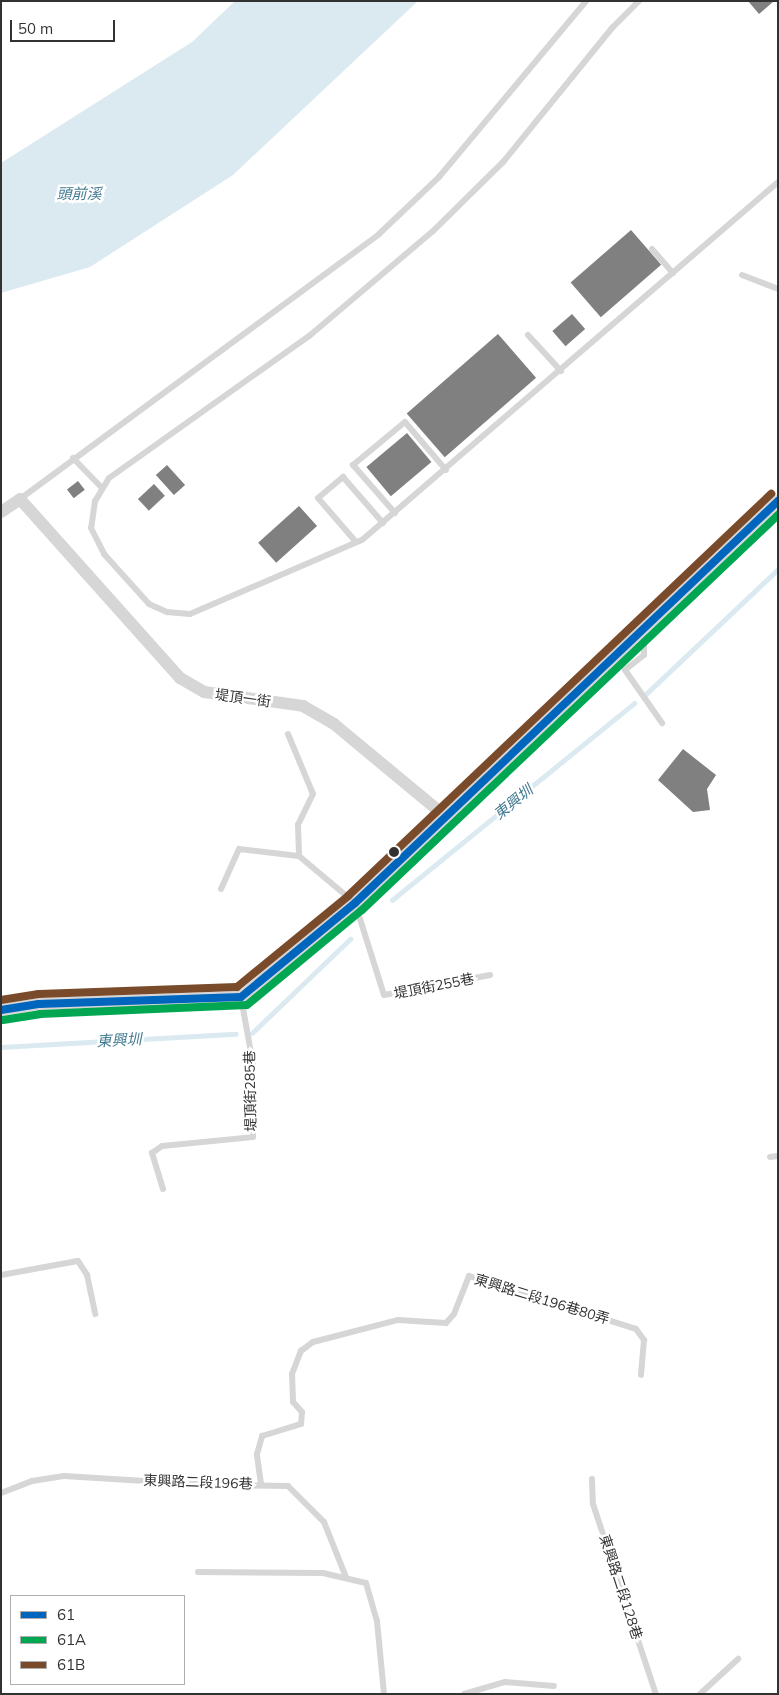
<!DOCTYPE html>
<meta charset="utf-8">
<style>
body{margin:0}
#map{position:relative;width:779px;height:1695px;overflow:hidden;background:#fff;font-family:Mulish,"Noto Sans TC",sans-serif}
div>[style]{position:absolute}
.water>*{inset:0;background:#dbeaf0}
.stream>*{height:4.5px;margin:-2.25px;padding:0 2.25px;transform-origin:2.25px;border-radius:2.25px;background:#dbeaf0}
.building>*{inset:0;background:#808080;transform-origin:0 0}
.lane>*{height:6px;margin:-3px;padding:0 3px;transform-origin:3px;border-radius:3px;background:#d6d6d6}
.street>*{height:12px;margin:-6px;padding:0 6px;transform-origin:6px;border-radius:6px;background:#d6d6d6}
.bus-1>*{height:8px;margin:-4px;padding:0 4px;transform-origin:4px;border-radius:4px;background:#0065bd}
.bus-2>*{height:8px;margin:-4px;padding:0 4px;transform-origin:4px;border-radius:4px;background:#00a651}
.bus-3>*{height:8px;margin:-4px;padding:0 4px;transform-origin:4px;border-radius:4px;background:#7a4b2a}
.dots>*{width:14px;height:14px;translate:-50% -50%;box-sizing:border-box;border:2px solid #fff;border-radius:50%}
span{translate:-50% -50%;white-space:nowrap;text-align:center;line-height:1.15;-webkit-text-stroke:5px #fff;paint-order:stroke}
.street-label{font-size:14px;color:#323232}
.water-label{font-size:15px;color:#427a91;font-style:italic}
.frame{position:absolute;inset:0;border:2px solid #323232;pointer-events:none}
.legend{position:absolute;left:10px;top:1595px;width:175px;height:90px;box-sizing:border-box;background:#fff;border:1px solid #adadad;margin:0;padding:6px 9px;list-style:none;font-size:15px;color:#323232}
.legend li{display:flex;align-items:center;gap:10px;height:25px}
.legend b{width:25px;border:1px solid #adadad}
.scale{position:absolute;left:10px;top:20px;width:105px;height:22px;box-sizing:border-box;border:2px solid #323232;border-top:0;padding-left:6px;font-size:15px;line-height:18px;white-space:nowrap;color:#323232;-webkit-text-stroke:4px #fff;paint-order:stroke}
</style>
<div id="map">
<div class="water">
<i style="clip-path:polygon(235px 1px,418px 1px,233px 175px,90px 267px,1px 293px,1px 163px,192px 42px)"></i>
</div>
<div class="stream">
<i style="left:646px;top:694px;width:182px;rotate:-43.4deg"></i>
<i style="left:392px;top:900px;width:312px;rotate:-39.1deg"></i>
<i style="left:252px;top:1033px;width:136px;rotate:-43.8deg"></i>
<i style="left:1px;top:1047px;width:235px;rotate:-3.2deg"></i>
</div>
<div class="building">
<i style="clip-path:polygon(748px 1px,774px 1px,759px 14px)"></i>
<i style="left:631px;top:230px;width:46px;height:80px;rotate:49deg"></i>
<i style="left:572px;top:314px;width:20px;height:26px;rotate:49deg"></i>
<i style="left:498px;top:334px;width:58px;height:121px;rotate:49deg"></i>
<i style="left:407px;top:433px;width:38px;height:53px;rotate:50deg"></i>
<i style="left:167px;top:465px;width:27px;height:15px;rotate:48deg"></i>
<i style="left:78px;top:481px;width:11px;height:14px;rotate:52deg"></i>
<i style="left:154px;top:484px;width:16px;height:22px;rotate:47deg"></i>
<i style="left:299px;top:506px;width:27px;height:55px;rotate:48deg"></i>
<i style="clip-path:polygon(683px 749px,716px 775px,707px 789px,710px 810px,693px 812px,658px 780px)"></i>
</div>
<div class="lane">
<i style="left:639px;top:1px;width:38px;rotate:135deg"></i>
<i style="left:612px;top:28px;width:173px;rotate:129.1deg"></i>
<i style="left:503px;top:162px;width:98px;rotate:135.4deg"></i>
<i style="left:433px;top:231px;width:162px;rotate:139.7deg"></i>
<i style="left:309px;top:336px;width:245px;rotate:144.6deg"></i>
<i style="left:109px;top:478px;width:27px;rotate:121deg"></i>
<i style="left:95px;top:501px;width:27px;rotate:98deg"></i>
<i style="left:91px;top:528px;width:29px;rotate:63deg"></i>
<i style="left:104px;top:554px;width:67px;rotate:48deg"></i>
<i style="left:149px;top:604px;width:20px;rotate:24deg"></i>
<i style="left:167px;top:612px;width:23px;rotate:5deg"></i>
<i style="left:190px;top:614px;width:187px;rotate:-23.3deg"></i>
<i style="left:362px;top:540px;width:549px;rotate:-40.71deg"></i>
<i style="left:652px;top:249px;width:32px;rotate:49deg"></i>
<i style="left:742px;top:275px;width:39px;rotate:21deg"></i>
<i style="left:528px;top:335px;width:49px;rotate:47.5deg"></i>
<i style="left:73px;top:458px;width:40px;rotate:46deg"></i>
<i style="left:20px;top:499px;width:446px;rotate:-36.4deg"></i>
<i style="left:379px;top:234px;width:83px;rotate:-43.5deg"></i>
<i style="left:439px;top:177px;width:229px;rotate:-50.1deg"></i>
<i style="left:395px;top:513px;width:64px;rotate:-131.2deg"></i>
<i style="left:353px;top:465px;width:67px;rotate:-39.6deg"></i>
<i style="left:405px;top:422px;width:63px;rotate:49.5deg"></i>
<i style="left:356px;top:542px;width:58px;rotate:-130.8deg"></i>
<i style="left:318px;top:498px;width:33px;rotate:-40deg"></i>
<i style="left:343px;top:477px;width:61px;rotate:49deg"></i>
<i style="left:644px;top:630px;width:25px;rotate:90deg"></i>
<i style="left:644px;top:655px;width:24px;rotate:142deg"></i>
<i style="left:625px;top:670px;width:65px;rotate:55.1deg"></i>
<i style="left:288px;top:734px;width:65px;rotate:67.4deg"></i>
<i style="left:313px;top:794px;width:34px;rotate:116deg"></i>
<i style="left:298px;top:825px;width:31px;rotate:88deg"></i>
<i style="left:299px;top:856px;width:73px;rotate:40deg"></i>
<i style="left:355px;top:903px;width:96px;rotate:72.5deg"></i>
<i style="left:384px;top:995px;width:108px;rotate:-10.7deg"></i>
<i style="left:221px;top:889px;width:44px;rotate:-65.8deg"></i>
<i style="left:239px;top:849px;width:60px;rotate:6.7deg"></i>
<i style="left:770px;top:1157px;width:8px;rotate:-7deg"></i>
<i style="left:163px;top:1189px;width:38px;rotate:-107deg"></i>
<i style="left:152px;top:1153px;width:12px;rotate:-35deg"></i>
<i style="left:162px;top:1146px;width:91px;rotate:-5.6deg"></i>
<i style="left:253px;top:1137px;width:73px;rotate:-90deg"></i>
<i style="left:253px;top:1064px;width:68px;rotate:-100.2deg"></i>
<i style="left:1px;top:1275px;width:78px;rotate:-10.3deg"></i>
<i style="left:78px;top:1261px;width:17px;rotate:57deg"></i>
<i style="left:87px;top:1275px;width:40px;rotate:78deg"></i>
<i style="left:592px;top:1479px;width:25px;rotate:88deg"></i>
<i style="left:593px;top:1504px;width:200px;rotate:71.7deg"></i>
<i style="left:261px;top:1484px;width:30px;rotate:-98deg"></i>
<i style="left:257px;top:1454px;width:19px;rotate:-74deg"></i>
<i style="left:262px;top:1436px;width:41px;rotate:-17.1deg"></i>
<i style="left:301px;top:1424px;width:12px;rotate:-85deg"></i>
<i style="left:302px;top:1412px;width:13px;rotate:-132deg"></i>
<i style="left:293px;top:1402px;width:28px;rotate:-92deg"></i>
<i style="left:292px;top:1374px;width:25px;rotate:-69deg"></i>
<i style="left:301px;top:1351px;width:15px;rotate:-37deg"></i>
<i style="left:313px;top:1342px;width:88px;rotate:-14.5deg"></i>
<i style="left:398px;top:1320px;width:48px;rotate:3.6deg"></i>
<i style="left:446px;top:1323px;width:12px;rotate:-48deg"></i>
<i style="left:454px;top:1314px;width:41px;rotate:-68.5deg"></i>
<i style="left:469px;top:1276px;width:175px;rotate:17.6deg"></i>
<i style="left:636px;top:1329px;width:14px;rotate:54deg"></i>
<i style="left:644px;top:1340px;width:35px;rotate:95deg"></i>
<i style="left:1px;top:1493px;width:33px;rotate:-21deg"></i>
<i style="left:32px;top:1481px;width:32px;rotate:-9deg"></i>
<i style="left:64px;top:1476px;width:146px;rotate:3.5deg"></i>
<i style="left:210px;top:1485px;width:78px;rotate:0.7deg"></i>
<i style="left:288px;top:1486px;width:51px;rotate:45deg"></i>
<i style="left:324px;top:1522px;width:59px;rotate:68.2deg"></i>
<i style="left:198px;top:1572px;width:125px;rotate:0.5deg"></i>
<i style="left:323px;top:1573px;width:44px;rotate:13.1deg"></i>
<i style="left:366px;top:1583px;width:40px;rotate:74deg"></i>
<i style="left:377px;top:1621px;width:73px;rotate:84.5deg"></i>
<i style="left:464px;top:1694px;width:43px;rotate:-16.3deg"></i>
<i style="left:505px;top:1682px;width:49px;rotate:4.7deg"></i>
<i style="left:700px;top:1694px;width:52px;rotate:-42.6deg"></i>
</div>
<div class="street">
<i style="left:1px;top:512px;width:23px;rotate:-34deg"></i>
<i style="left:20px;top:499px;width:240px;rotate:48.2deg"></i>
<i style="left:180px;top:678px;width:28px;rotate:30deg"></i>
<i style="left:204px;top:692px;width:100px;rotate:8deg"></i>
<i style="left:303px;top:706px;width:36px;rotate:30deg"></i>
<i style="left:334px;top:724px;width:144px;rotate:39.7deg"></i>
<i style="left:1px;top:1010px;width:38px;rotate:-9deg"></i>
<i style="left:39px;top:1004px;width:202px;rotate:-2deg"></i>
<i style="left:241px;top:997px;width:148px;rotate:-39.5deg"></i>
<i style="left:355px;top:903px;width:584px;rotate:-43.54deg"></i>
</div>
<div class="bus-1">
<i style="left:1px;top:1010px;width:38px;rotate:-9deg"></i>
<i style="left:39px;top:1004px;width:202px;rotate:-2deg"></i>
<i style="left:241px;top:997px;width:148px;rotate:-39.5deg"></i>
<i style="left:355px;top:903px;width:584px;rotate:-43.54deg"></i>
</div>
<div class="bus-2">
<i style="left:3px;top:1020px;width:37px;rotate:-9deg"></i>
<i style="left:40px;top:1014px;width:207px;rotate:-2.5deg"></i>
<i style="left:247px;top:1005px;width:149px;rotate:-39.6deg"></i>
<i style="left:362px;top:910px;width:574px;rotate:-43.52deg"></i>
</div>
<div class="bus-3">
<i style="left:1px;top:1000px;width:38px;rotate:-9deg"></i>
<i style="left:39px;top:994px;width:198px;rotate:-2deg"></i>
<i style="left:237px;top:987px;width:144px;rotate:-39.3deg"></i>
<i style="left:348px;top:896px;width:584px;rotate:-43.54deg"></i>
</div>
<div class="dots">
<i style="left:394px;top:852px;background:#323232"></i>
</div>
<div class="street-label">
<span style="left:243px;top:698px;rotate:8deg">堤頂一街</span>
<span style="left:434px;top:986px;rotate:-11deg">堤頂街255巷</span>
<span style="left:250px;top:1091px;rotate:-91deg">堤頂街285巷</span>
<span style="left:542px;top:1299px;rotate:17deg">東興路二段196巷80弄</span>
<span style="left:198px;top:1482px;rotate:2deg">東興路二段196巷</span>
<span style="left:621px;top:1587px;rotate:72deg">東興路二段128巷</span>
</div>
<div class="water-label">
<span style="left:79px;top:194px">頭前溪</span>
<span style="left:513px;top:802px;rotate:-39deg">東興圳</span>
<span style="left:119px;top:1040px;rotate:-3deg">東興圳</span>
</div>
<div class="frame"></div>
<ul class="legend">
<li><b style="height:6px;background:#0065bd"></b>61</li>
<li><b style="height:6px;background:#00a651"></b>61A</li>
<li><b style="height:6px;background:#7a4b2a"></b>61B</li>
</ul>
<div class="scale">50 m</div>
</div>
